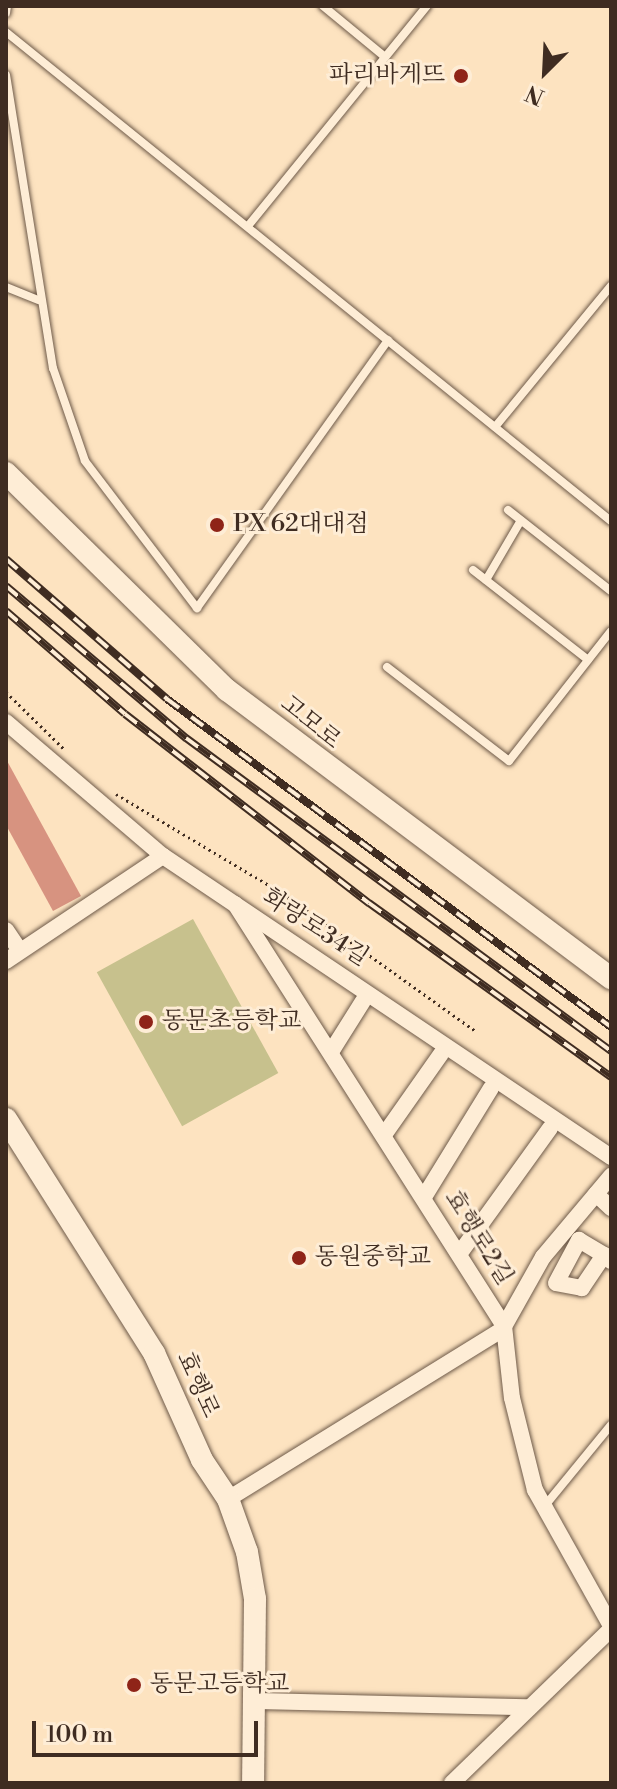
<!DOCTYPE html>
<meta charset="utf-8">
<style>
body{margin:0}
#map{position:relative;width:617px;height:1789px;overflow:hidden;background:#fde3c0;font-family:"Libre Bodoni","Noto Serif KR",serif}
div>[style]{position:absolute}
.green>*{inset:0;background:#c7c18d;transform-origin:0 0}
.building>*{inset:0;background:#d79380}
.path>*{height:3px;margin-top:-1.5px;transform-origin:0;background:repeating-linear-gradient(90deg,#3f2c21 0 2px,transparent 0 6px)}
.roads{filter:drop-shadow(0 0 2px #6e5a49) drop-shadow(0 0 2px #6e5a49)}
.service>*{height:8px;margin:-4px;padding:0 4px;transform-origin:4px;border-radius:4px;background:#feedd6}
.minor>*{height:16px;margin:-8px;padding:0 8px;transform-origin:8px;border-radius:8px;background:#feedd6}
.secondary>*{height:22px;margin:-11px;padding:0 11px;transform-origin:11px;border-radius:11px;background:#feedd6}
.rail>*{height:8px;margin-top:-4px;transform-origin:0;background:repeating-linear-gradient(90deg,#feedd6 0 15px,#3f2c21 0 30px);box-sizing:border-box;border-block:2px solid #3f2c21}
.dots>*{width:22px;height:22px;translate:-50% -50%;box-sizing:border-box;border:4px solid #feedd6;border-radius:50%}
span{translate:-50% -50%;white-space:nowrap;text-align:center;line-height:1.15;-webkit-text-stroke:6px #feedd6;paint-order:stroke}
.poi-label{font-size:24px;color:#3f2c21}
.right{translate:-100% -50%;text-align:right}
.left{translate:0 -50%;text-align:left}
.street-label{font-size:24px;color:#3f2c21}
.frame{position:absolute;inset:0;border:8px solid #3f2c21;pointer-events:none}
.north{position:absolute;left:505px;top:32px;width:80px;height:80px;-webkit-text-stroke:6px #feedd6;paint-order:stroke;rotate:204deg;font-size:22px;font-weight:700;line-height:32px;text-align:center;color:#3f2c21}
.north::after{content:'';display:block;margin:auto;width:28px;height:36px;background:#3f2c21;clip-path:polygon(50% 0,100% 100%,50% 72%,0 100%)}
.scale{position:absolute;left:32px;top:1721px;width:226px;height:36px;box-sizing:border-box;border:4px solid #3f2c21;border-top:0;padding-left:10px;font-size:24px;line-height:28px;white-space:nowrap;color:#3f2c21;-webkit-text-stroke:6px #feedd6;paint-order:stroke}
</style>
<div id="map">
<div class="green">
<i style="left:193px;top:919px;width:176px;height:110px;rotate:61deg"></i>
</div>
<div class="building">
<i style="clip-path:polygon(6px 759px,81px 896px,53px 911px,6px 825px)"></i>
</div>
<div class="path">
<i style="left:6px;top:692px;width:83px;rotate:44.5deg"></i>
<i style="left:116px;top:794px;width:193px;rotate:30.8deg"></i>
<i style="left:282px;top:893px;width:239px;rotate:35.5deg"></i>
</div>
<div class="roads">
<div class="service">
<i style="left:323px;top:6px;width:80px;rotate:39.4deg"></i>
<i style="left:6px;top:13px;width:7px;rotate:-82deg"></i>
<i style="left:6px;top:32px;width:778px;rotate:38.95deg"></i>
<i style="left:6px;top:75px;width:297px;rotate:80.9deg"></i>
<i style="left:53px;top:368px;width:98px;rotate:71deg"></i>
<i style="left:85px;top:461px;width:185px;rotate:52.7deg"></i>
<i style="left:197px;top:608px;width:329px;rotate:-54.5deg"></i>
<i style="left:248px;top:226px;width:284px;rotate:-50.9deg"></i>
<i style="left:6px;top:287px;width:35px;rotate:22deg"></i>
<i style="left:495px;top:427px;width:183px;rotate:-50.6deg"></i>
<i style="left:508px;top:510px;width:131px;rotate:38.2deg"></i>
<i style="left:473px;top:570px;width:146px;rotate:38deg"></i>
<i style="left:486px;top:580px;width:69px;rotate:-59.7deg"></i>
<i style="left:387px;top:667px;width:154px;rotate:37.6deg"></i>
<i style="left:509px;top:761px;width:165px;rotate:-51.9deg"></i>
<i style="left:543px;top:1508px;width:107px;rotate:-50.7deg"></i>
</div>
<div class="minor">
<i style="left:6px;top:722px;width:206px;rotate:40.5deg"></i>
<i style="left:163px;top:856px;width:540px;rotate:33.9deg"></i>
<i style="left:235px;top:904px;width:500px;rotate:57.48deg"></i>
<i style="left:504px;top:1326px;width:72px;rotate:83.7deg"></i>
<i style="left:512px;top:1398px;width:95px;rotate:76deg"></i>
<i style="left:535px;top:1490px;width:156px;rotate:60.8deg"></i>
<i style="left:6px;top:930px;width:25px;rotate:56deg"></i>
<i style="left:6px;top:961px;width:189px;rotate:-33.8deg"></i>
<i style="left:331px;top:1052px;width:60px;rotate:-57.9deg"></i>
<i style="left:384px;top:1135px;width:99px;rotate:-54.9deg"></i>
<i style="left:596px;top:1194px;width:21px;rotate:43deg"></i>
<i style="left:424px;top:1197px;width:128px;rotate:-58.4deg"></i>
<i style="left:460px;top:1253px;width:154px;rotate:-54.2deg"></i>
<i style="left:604px;top:1255px;width:40px;rotate:124deg"></i>
<i style="left:582px;top:1288px;width:26px;rotate:-169deg"></i>
<i style="left:556px;top:1283px;width:49px;rotate:-61.9deg"></i>
<i style="left:579px;top:1240px;width:29px;rotate:31deg"></i>
<i style="left:604px;top:1255px;width:9px;rotate:41deg"></i>
<i style="left:228px;top:1499px;width:322px;rotate:-31.7deg"></i>
<i style="left:502px;top:1330px;width:84px;rotate:-60.7deg"></i>
<i style="left:543px;top:1257px;width:106px;rotate:-50deg"></i>
<i style="left:255px;top:1701px;width:274px;rotate:1.3deg"></i>
<i style="left:452px;top:1783px;width:221px;rotate:-44.1deg"></i>
</div>
<div class="secondary">
<i style="left:6px;top:473px;width:310px;rotate:44.5deg"></i>
<i style="left:227px;top:690px;width:480px;rotate:36.9deg"></i>
<i style="left:6px;top:1119px;width:277px;rotate:57.7deg"></i>
<i style="left:154px;top:1353px;width:117px;rotate:65.8deg"></i>
<i style="left:202px;top:1460px;width:47px;rotate:56.3deg"></i>
<i style="left:228px;top:1499px;width:56px;rotate:70.3deg"></i>
<i style="left:247px;top:1552px;width:48px;rotate:80.3deg"></i>
<i style="left:255px;top:1599px;width:184px;rotate:90.6deg"></i>
</div>
</div>
<div class="rail">
<i style="left:6px;top:559px;width:213px;rotate:41deg"></i>
<i style="left:167px;top:699px;width:552px;rotate:36.45deg"></i>
<i style="left:6px;top:586px;width:236px;rotate:40.2deg"></i>
<i style="left:186px;top:738px;width:528px;rotate:36.37deg"></i>
<i style="left:6px;top:611px;width:157px;rotate:40.9deg"></i>
<i style="left:125px;top:714px;width:309px;rotate:37.8deg"></i>
<i style="left:369px;top:903px;width:298px;rotate:35.7deg"></i>
</div>
<div class="dots">
<i style="left:461px;top:76px;background:#8f2418"></i>
<i style="left:217px;top:525px;background:#8f2418"></i>
<i style="left:146px;top:1022px;background:#8f2418"></i>
<i style="left:299px;top:1258px;background:#8f2418"></i>
<i style="left:134px;top:1685px;background:#8f2418"></i>
</div>
<div class="poi-label">
<span class="right" style="left:445px;top:76px">파리바게뜨</span>
<span class="left" style="left:233px;top:525px">PX 62대대점</span>
<span class="left" style="left:162px;top:1022px">동문초등학교</span>
<span class="left" style="left:315px;top:1258px">동원중학교</span>
<span class="left" style="left:150px;top:1685px">동문고등학교</span>
</div>
<div class="street-label">
<span style="left:310px;top:723px;rotate:39deg">고모로</span>
<span style="left:315px;top:928px;rotate:33deg">화랑로34길</span>
<span style="left:478px;top:1238px;rotate:58deg">효행로2길</span>
<span style="left:197px;top:1385px;rotate:66deg">효행로</span>
</div>
<div class="frame"></div>
<div class="north">N</div>
<div class="scale">100 m</div>
</div>
